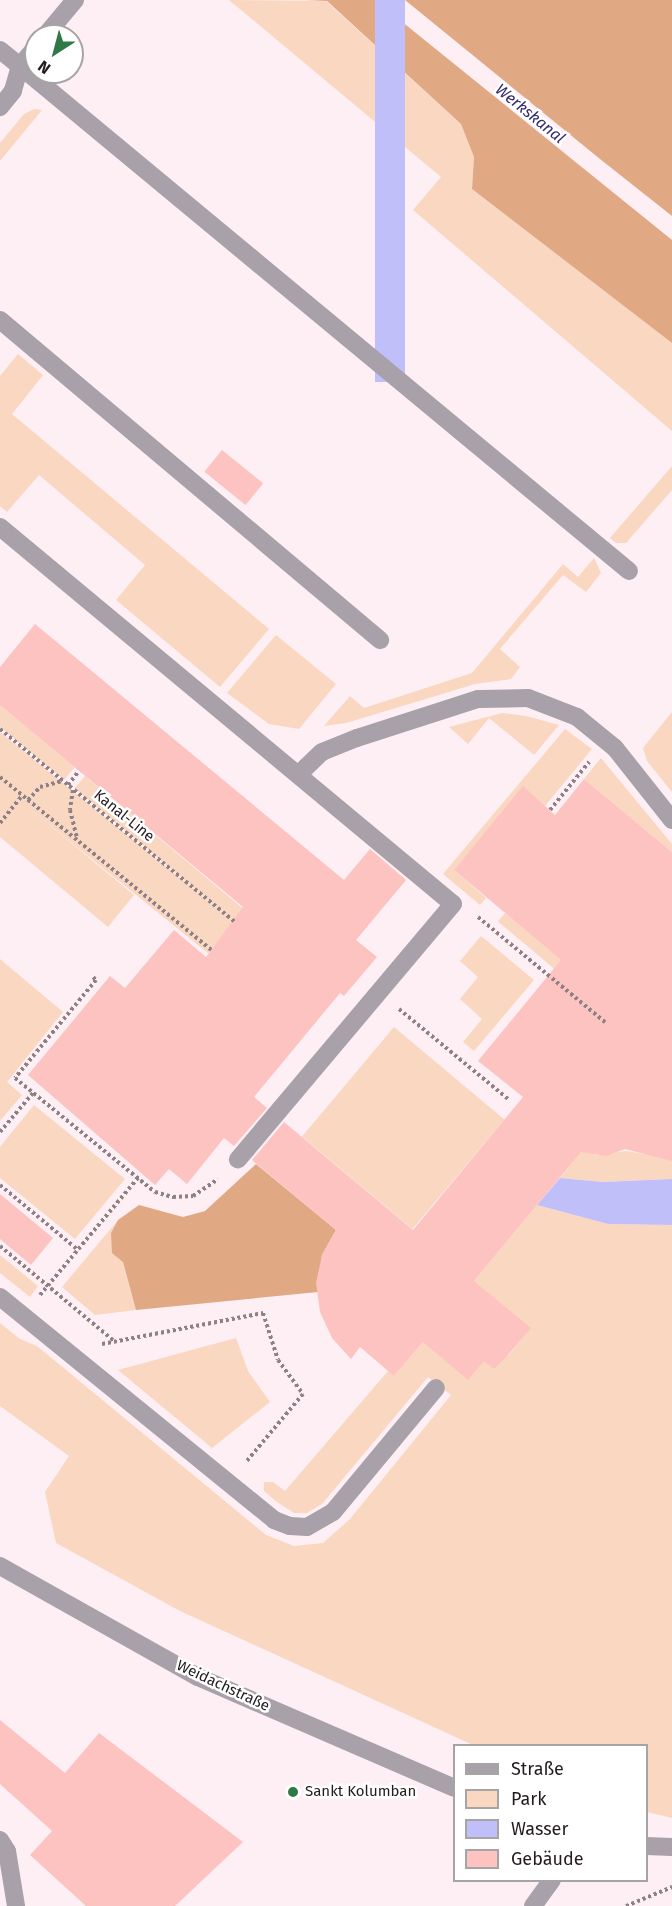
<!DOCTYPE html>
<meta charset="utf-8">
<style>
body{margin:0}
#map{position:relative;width:672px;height:1906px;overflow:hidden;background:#feeff5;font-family:"Fira Sans",sans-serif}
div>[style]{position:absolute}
.green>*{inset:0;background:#f9d7c1;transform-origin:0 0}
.forest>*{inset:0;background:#e0a883}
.water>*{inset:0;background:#c0bffa;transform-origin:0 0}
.building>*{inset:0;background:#fcc3c0;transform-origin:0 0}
.path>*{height:4px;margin-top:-2px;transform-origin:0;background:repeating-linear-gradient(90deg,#8d8186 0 3px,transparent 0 6px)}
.minor>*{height:18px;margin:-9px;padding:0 9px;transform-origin:9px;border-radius:9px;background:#a8a1aa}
.dots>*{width:16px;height:16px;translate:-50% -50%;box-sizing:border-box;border:3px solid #fff;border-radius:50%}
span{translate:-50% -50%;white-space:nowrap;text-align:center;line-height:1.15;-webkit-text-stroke:5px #fff;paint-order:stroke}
.street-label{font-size:15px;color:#241b1f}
.poi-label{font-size:15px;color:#241b1f}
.left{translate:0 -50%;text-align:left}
.water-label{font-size:16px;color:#342a6e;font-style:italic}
.legend{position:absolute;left:453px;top:1744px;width:195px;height:138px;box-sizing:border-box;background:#fff;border:2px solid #a7a4a5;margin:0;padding:8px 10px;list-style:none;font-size:18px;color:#241b1f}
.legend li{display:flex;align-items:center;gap:12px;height:30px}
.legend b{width:30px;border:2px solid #a7a4a5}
.north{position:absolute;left:24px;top:24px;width:60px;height:60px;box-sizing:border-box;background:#fff;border:2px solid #a7a4a5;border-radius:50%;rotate:216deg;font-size:16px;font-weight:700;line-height:24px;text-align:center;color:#241b1f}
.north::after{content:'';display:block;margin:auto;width:21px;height:27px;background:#2f7947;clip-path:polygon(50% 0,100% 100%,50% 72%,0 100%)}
</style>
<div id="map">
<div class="green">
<i style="clip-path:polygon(229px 0,326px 1px,461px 124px,474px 157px,472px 189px,672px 343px,672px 431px,413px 210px,441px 177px)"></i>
<i style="clip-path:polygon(34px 109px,42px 110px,0 161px,0 143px,24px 114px)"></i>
<i style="clip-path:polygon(18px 354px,43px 375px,12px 414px,269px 629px,220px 687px,116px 600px,145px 565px,39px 475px,7px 512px,0 506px,0 376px)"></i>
<i style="clip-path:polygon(672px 466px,672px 490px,626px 543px,616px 543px,610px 538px)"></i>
<i style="clip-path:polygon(594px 558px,601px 573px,586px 592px,563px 575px,500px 649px,520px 667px,511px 679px,475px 684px,346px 723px,324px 726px,350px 696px,364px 708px,472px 673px,563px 564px,578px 577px)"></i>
<i style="clip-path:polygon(276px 635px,336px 684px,299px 729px,269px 724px,227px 693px)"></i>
<i style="clip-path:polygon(0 705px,75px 767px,64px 780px,0 727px)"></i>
<i style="clip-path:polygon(672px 712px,672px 792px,647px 761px,643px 748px)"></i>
<i style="clip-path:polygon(502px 713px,526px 716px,559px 725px,534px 755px,489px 718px,468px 744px,449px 727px)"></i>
<i style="clip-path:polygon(565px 729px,592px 749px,545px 806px,523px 787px,454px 870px,486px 898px,480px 905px,443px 874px)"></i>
<i style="left:0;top:732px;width:301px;height:41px;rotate:39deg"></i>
<i style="clip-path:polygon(601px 758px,672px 844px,672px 852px,584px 779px)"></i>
<i style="left:85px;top:776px;width:248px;height:16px;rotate:40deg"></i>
<i style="clip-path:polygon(0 784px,134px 895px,108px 927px,0 837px)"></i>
<i style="left:505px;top:913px;width:146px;height:11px;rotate:40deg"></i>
<i style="clip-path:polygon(481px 936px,534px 980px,474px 1051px,463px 1042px,482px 1019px,460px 999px,478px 977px,460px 961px)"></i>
<i style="clip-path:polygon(0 959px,63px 1012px,7px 1082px,22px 1095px,0 1121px)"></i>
<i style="left:394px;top:1027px;width:144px;height:143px;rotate:40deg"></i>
<i style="clip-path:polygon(34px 1105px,125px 1179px,75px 1239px,0 1178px,0 1147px)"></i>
<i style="clip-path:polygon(583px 1149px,597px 1155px,626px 1151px,672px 1158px,672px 1179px,603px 1182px,560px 1178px)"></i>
<i style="clip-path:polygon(537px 1205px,608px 1224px,672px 1225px,672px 1818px,647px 1812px,646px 1746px,473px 1745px,180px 1611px,56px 1543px,45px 1492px,69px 1456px,0 1406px,0 1323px,20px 1339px,37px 1346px,266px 1535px,294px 1546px,323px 1543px,350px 1519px,451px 1395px,428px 1377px,322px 1504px,307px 1513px,294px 1513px,277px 1502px,264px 1491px,264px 1482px,273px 1482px,285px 1491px,388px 1371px,395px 1375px,423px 1342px,484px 1361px,509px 1355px,530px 1328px,474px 1281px)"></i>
<i style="clip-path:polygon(118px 1220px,111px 1233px,123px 1262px,136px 1310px,95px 1315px,62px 1287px)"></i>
<i style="clip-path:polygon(0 1255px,38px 1286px,30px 1297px,0 1273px)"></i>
<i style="clip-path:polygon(236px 1338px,248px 1371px,270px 1402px,212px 1448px,118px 1370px)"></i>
</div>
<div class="forest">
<i style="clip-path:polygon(305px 0,375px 0,672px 240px,672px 343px,472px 189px,474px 157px,461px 124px,327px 1px)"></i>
<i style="clip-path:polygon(405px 0,672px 0,672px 216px,600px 159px)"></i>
<i style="clip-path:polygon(256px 1164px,336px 1230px,322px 1255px,318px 1292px,136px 1310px,123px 1262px,112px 1253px,111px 1233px,118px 1220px,139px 1205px,183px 1217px,205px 1211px)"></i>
</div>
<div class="water">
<i style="left:375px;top:0;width:30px;height:382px"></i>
<i style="clip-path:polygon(560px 1178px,603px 1182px,672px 1179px,672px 1225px,608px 1224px,537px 1205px)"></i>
</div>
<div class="building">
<i style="left:222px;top:450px;width:53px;height:28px;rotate:39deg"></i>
<i style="clip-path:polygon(35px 624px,344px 880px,370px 849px,406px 880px,356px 940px,377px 957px,344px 996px,340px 993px,254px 1097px,267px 1108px,234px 1146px,224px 1138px,187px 1184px,169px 1169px,155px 1185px,28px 1075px,110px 976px,125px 988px,174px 930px,206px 957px,243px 907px,0 705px,0 667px)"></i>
<i style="clip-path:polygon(584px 779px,672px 852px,672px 1161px,625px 1149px,606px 1156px,581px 1152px,474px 1281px,531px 1328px,508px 1355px,494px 1369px,484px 1361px,468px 1380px,423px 1342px,394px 1376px,360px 1347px,351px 1359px,332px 1338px,320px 1312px,316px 1283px,322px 1255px,336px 1230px,252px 1160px,284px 1122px,413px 1230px,523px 1097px,478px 1061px,561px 960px,454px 870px,523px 786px,555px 815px)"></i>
<i style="clip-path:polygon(0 1194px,53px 1238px,31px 1265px,0 1239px)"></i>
<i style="clip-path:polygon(0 1720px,65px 1773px,99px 1733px,243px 1842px,175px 1906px,86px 1906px,30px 1855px,52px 1831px,0 1784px)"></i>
</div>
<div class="path">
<i style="left:0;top:729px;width:303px;rotate:39.4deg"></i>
<i style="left:0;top:777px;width:273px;rotate:39.3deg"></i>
<i style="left:68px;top:785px;width:18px;rotate:-52deg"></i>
<i style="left:73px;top:790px;width:20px;rotate:99deg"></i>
<i style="left:70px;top:810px;width:30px;rotate:76deg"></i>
<i style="left:28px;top:800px;width:18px;rotate:-47deg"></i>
<i style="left:40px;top:787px;width:23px;rotate:-15deg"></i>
<i style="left:550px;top:810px;width:62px;rotate:-50.9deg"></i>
<i style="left:0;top:823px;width:35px;rotate:-51deg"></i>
<i style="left:478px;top:917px;width:165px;rotate:39.6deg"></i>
<i style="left:93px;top:977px;width:4px;rotate:45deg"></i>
<i style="left:96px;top:980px;width:127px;rotate:129.6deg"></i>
<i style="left:15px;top:1078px;width:181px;rotate:39.2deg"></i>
<i style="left:155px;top:1192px;width:19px;rotate:16deg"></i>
<i style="left:173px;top:1197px;width:20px;rotate:-3deg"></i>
<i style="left:193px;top:1196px;width:30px;rotate:-34deg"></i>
<i style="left:399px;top:1009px;width:141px;rotate:39.5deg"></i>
<i style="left:0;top:1132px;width:51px;rotate:-49.8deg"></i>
<i style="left:0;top:1185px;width:102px;rotate:39.8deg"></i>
<i style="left:0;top:1246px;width:148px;rotate:39.8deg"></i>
<i style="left:40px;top:1295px;width:153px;rotate:-50.1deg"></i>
<i style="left:102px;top:1344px;width:164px;rotate:-10.9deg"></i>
<i style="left:263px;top:1313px;width:49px;rotate:72.3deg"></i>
<i style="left:278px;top:1360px;width:42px;rotate:53.7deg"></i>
<i style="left:303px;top:1394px;width:89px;rotate:130deg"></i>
<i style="left:626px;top:1906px;width:50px;rotate:-22.4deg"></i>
</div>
<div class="minor">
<i style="left:45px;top:36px;width:47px;rotate:-50.2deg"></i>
<i style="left:36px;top:47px;width:25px;rotate:130deg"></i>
<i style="left:20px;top:66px;width:791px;rotate:39.67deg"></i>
<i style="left:0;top:50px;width:26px;rotate:39deg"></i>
<i style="left:20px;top:66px;width:26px;rotate:106deg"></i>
<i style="left:13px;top:91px;width:21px;rotate:129deg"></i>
<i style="left:0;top:320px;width:497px;rotate:40.1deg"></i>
<i style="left:0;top:527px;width:589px;rotate:39.77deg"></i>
<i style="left:453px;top:904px;width:334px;rotate:130.1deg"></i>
<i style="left:300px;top:773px;width:30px;rotate:-44deg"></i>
<i style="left:322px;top:752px;width:38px;rotate:-22deg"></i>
<i style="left:357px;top:738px;width:127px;rotate:-17.9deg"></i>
<i style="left:478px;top:699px;width:50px;rotate:-1.1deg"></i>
<i style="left:528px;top:698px;width:53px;rotate:21.2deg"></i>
<i style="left:577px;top:717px;width:49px;rotate:39.2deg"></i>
<i style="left:615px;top:748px;width:92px;rotate:51.6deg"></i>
<i style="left:0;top:1297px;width:353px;rotate:39.1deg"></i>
<i style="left:274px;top:1520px;width:17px;rotate:21deg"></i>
<i style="left:290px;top:1526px;width:17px;rotate:3deg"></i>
<i style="left:307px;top:1527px;width:30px;rotate:-30deg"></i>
<i style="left:333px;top:1512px;width:161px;rotate:-50.3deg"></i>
<i style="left:0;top:1566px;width:227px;rotate:29.3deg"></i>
<i style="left:198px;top:1677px;width:279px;rotate:23.4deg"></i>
<i style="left:0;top:1840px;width:13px;rotate:58deg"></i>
<i style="left:7px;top:1851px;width:56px;rotate:80.7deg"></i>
<i style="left:646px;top:1846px;width:26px;rotate:2deg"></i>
<i style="left:533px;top:1906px;width:32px;rotate:-54deg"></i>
</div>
<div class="dots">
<i style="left:293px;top:1792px;background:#2f7947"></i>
</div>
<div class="street-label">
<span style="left:124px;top:816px;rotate:39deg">Kanal-Line</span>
<span style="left:223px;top:1686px;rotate:25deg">Weidachstraße</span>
</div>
<div class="poi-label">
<span class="left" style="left:305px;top:1792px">Sankt Kolumban</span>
</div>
<div class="water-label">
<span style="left:530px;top:114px;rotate:39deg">Werkskanal</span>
</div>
<ul class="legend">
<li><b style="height:8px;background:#a8a1aa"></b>Straße</li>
<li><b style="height:16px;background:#f9d7c1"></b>Park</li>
<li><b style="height:16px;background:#c0bffa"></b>Wasser</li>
<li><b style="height:16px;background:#fcc3c0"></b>Gebäude</li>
</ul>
<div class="north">N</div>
</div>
